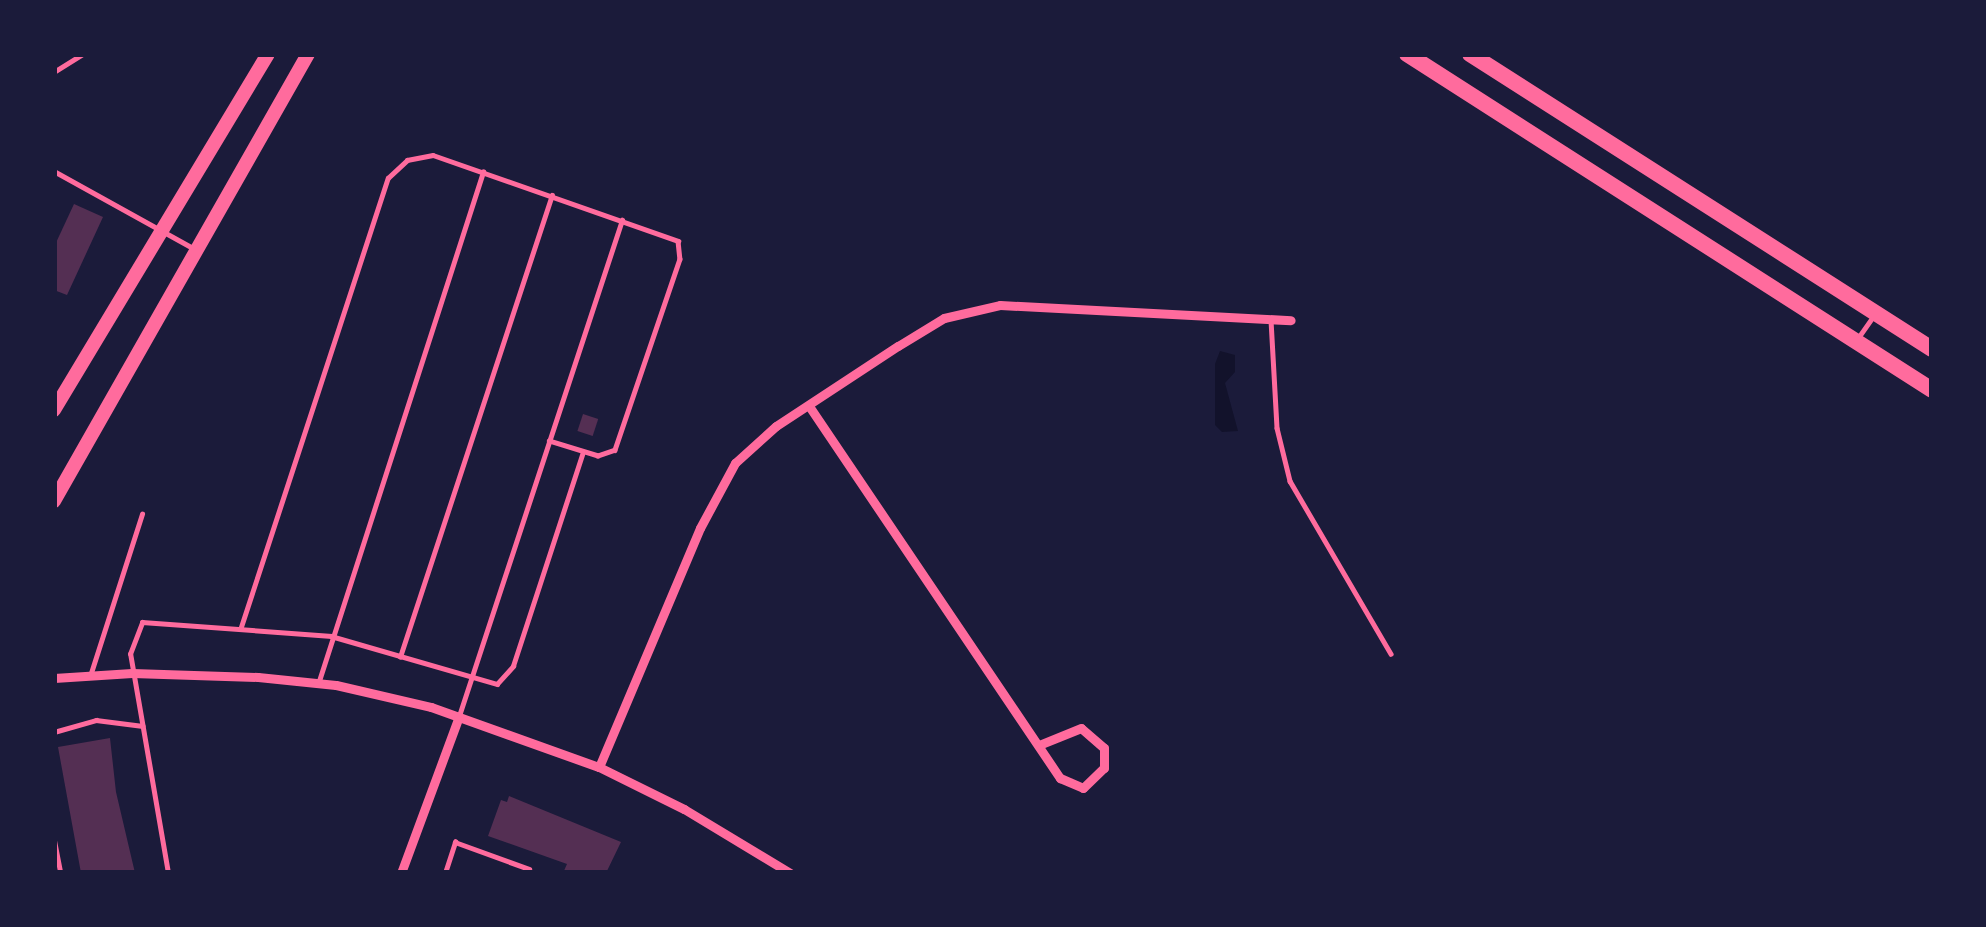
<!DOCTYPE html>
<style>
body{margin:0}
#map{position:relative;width:1986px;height:927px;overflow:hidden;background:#1b1b3a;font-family:"Fira Sans Condensed",sans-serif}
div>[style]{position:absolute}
.water>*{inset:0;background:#12122b}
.building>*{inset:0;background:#542f53;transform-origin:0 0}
.service>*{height:4.5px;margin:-2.25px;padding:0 2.25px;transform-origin:2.25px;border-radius:2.25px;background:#ff6b9d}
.minor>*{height:9px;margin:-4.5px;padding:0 4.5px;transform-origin:4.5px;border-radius:4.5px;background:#ff6b9d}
.secondary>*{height:14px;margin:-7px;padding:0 7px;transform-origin:7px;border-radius:7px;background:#ff6b9d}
.motorway>*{height:16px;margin:-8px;padding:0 8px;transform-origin:8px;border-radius:8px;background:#ff6b9d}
span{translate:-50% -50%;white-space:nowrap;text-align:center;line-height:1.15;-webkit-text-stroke:12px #1b1b3a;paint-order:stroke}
.frame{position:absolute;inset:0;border:57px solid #1b1b3a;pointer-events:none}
</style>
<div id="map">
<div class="water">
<i style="clip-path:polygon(1220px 351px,1235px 355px,1235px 372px,1225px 383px,1238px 431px,1222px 432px,1215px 425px,1215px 364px)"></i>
</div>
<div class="building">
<i style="clip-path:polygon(74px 204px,103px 217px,67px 295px,54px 290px,54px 247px)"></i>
<i style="left:583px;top:414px;width:16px;height:18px;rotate:18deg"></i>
<i style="clip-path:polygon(110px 738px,116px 792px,135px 873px,81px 873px,58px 747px)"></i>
<i style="clip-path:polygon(509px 796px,621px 842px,606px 873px,563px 873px,567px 864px,488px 836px,501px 800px,507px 802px)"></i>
</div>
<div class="service">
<i style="left:54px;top:72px;width:34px;rotate:-32deg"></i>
<i style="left:54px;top:171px;width:161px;rotate:29deg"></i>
<i style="left:1271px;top:320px;width:108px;rotate:86.8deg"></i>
<i style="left:1277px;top:428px;width:55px;rotate:76.2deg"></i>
<i style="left:1290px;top:481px;width:200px;rotate:59.7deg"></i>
<i style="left:1858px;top:338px;width:24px;rotate:-55deg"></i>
<i style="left:241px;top:627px;width:472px;rotate:-71.9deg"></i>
<i style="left:388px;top:178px;width:26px;rotate:-43deg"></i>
<i style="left:407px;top:160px;width:26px;rotate:-11deg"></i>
<i style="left:433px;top:155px;width:260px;rotate:19.3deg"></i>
<i style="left:678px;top:241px;width:18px;rotate:84deg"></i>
<i style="left:680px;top:259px;width:202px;rotate:108.8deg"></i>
<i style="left:615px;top:450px;width:18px;rotate:161deg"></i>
<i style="left:598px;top:456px;width:51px;rotate:-163deg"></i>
<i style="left:400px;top:657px;width:486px;rotate:-71.8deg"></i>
<i style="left:91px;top:673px;width:167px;rotate:-72.2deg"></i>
<i style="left:319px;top:681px;width:535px;rotate:-72.14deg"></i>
<i style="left:459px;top:716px;width:522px;rotate:-71.81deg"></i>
<i style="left:54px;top:732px;width:44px;rotate:-15.9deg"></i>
<i style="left:96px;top:720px;width:47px;rotate:7.3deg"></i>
<i style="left:54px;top:838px;width:36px;rotate:79deg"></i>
<i style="left:168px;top:873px;width:222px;rotate:-99.8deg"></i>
<i style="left:130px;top:654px;width:34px;rotate:-69deg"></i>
<i style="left:142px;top:622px;width:190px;rotate:4.2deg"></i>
<i style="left:331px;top:636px;width:173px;rotate:16.1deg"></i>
<i style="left:497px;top:684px;width:24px;rotate:-48deg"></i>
<i style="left:513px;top:666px;width:225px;rotate:-71.9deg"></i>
<i style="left:445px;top:873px;width:33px;rotate:-72deg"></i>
<i style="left:455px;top:842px;width:79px;rotate:20deg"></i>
</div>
<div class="minor">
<i style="left:809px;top:406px;width:449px;rotate:56deg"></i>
<i style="left:1060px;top:778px;width:25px;rotate:23deg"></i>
<i style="left:1083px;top:788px;width:29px;rotate:-44deg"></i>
<i style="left:1104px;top:768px;width:20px;rotate:-90deg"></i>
<i style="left:1104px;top:748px;width:30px;rotate:-139deg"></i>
<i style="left:1081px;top:728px;width:45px;rotate:158deg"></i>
<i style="left:54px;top:678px;width:78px;rotate:-3.7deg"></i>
<i style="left:132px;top:673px;width:126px;rotate:1.8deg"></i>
<i style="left:258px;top:677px;width:78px;rotate:5.9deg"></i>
<i style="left:336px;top:685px;width:98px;rotate:13deg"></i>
<i style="left:431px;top:707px;width:178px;rotate:19.7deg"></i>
<i style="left:599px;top:767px;width:95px;rotate:26.3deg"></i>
<i style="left:684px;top:809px;width:124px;rotate:31.1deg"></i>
<i style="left:599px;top:767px;width:259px;rotate:-67.1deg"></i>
<i style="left:700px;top:528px;width:74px;rotate:-61.7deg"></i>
<i style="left:735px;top:463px;width:55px;rotate:-42.1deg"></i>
<i style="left:776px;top:426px;width:146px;rotate:-33.3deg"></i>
<i style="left:898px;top:346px;width:54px;rotate:-31.3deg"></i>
<i style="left:944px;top:318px;width:57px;rotate:-13.1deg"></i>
<i style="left:1000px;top:305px;width:291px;rotate:3deg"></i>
<i style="left:401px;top:873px;width:167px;rotate:-69.7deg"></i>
</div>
<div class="secondary">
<i style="left:54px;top:410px;width:415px;rotate:-59deg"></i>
<i style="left:54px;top:501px;width:514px;rotate:-60.39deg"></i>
</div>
<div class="motorway">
<i style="left:1407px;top:54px;width:623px;rotate:32.62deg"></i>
<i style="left:1470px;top:54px;width:548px;rotate:32.56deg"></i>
</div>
<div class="frame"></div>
</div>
